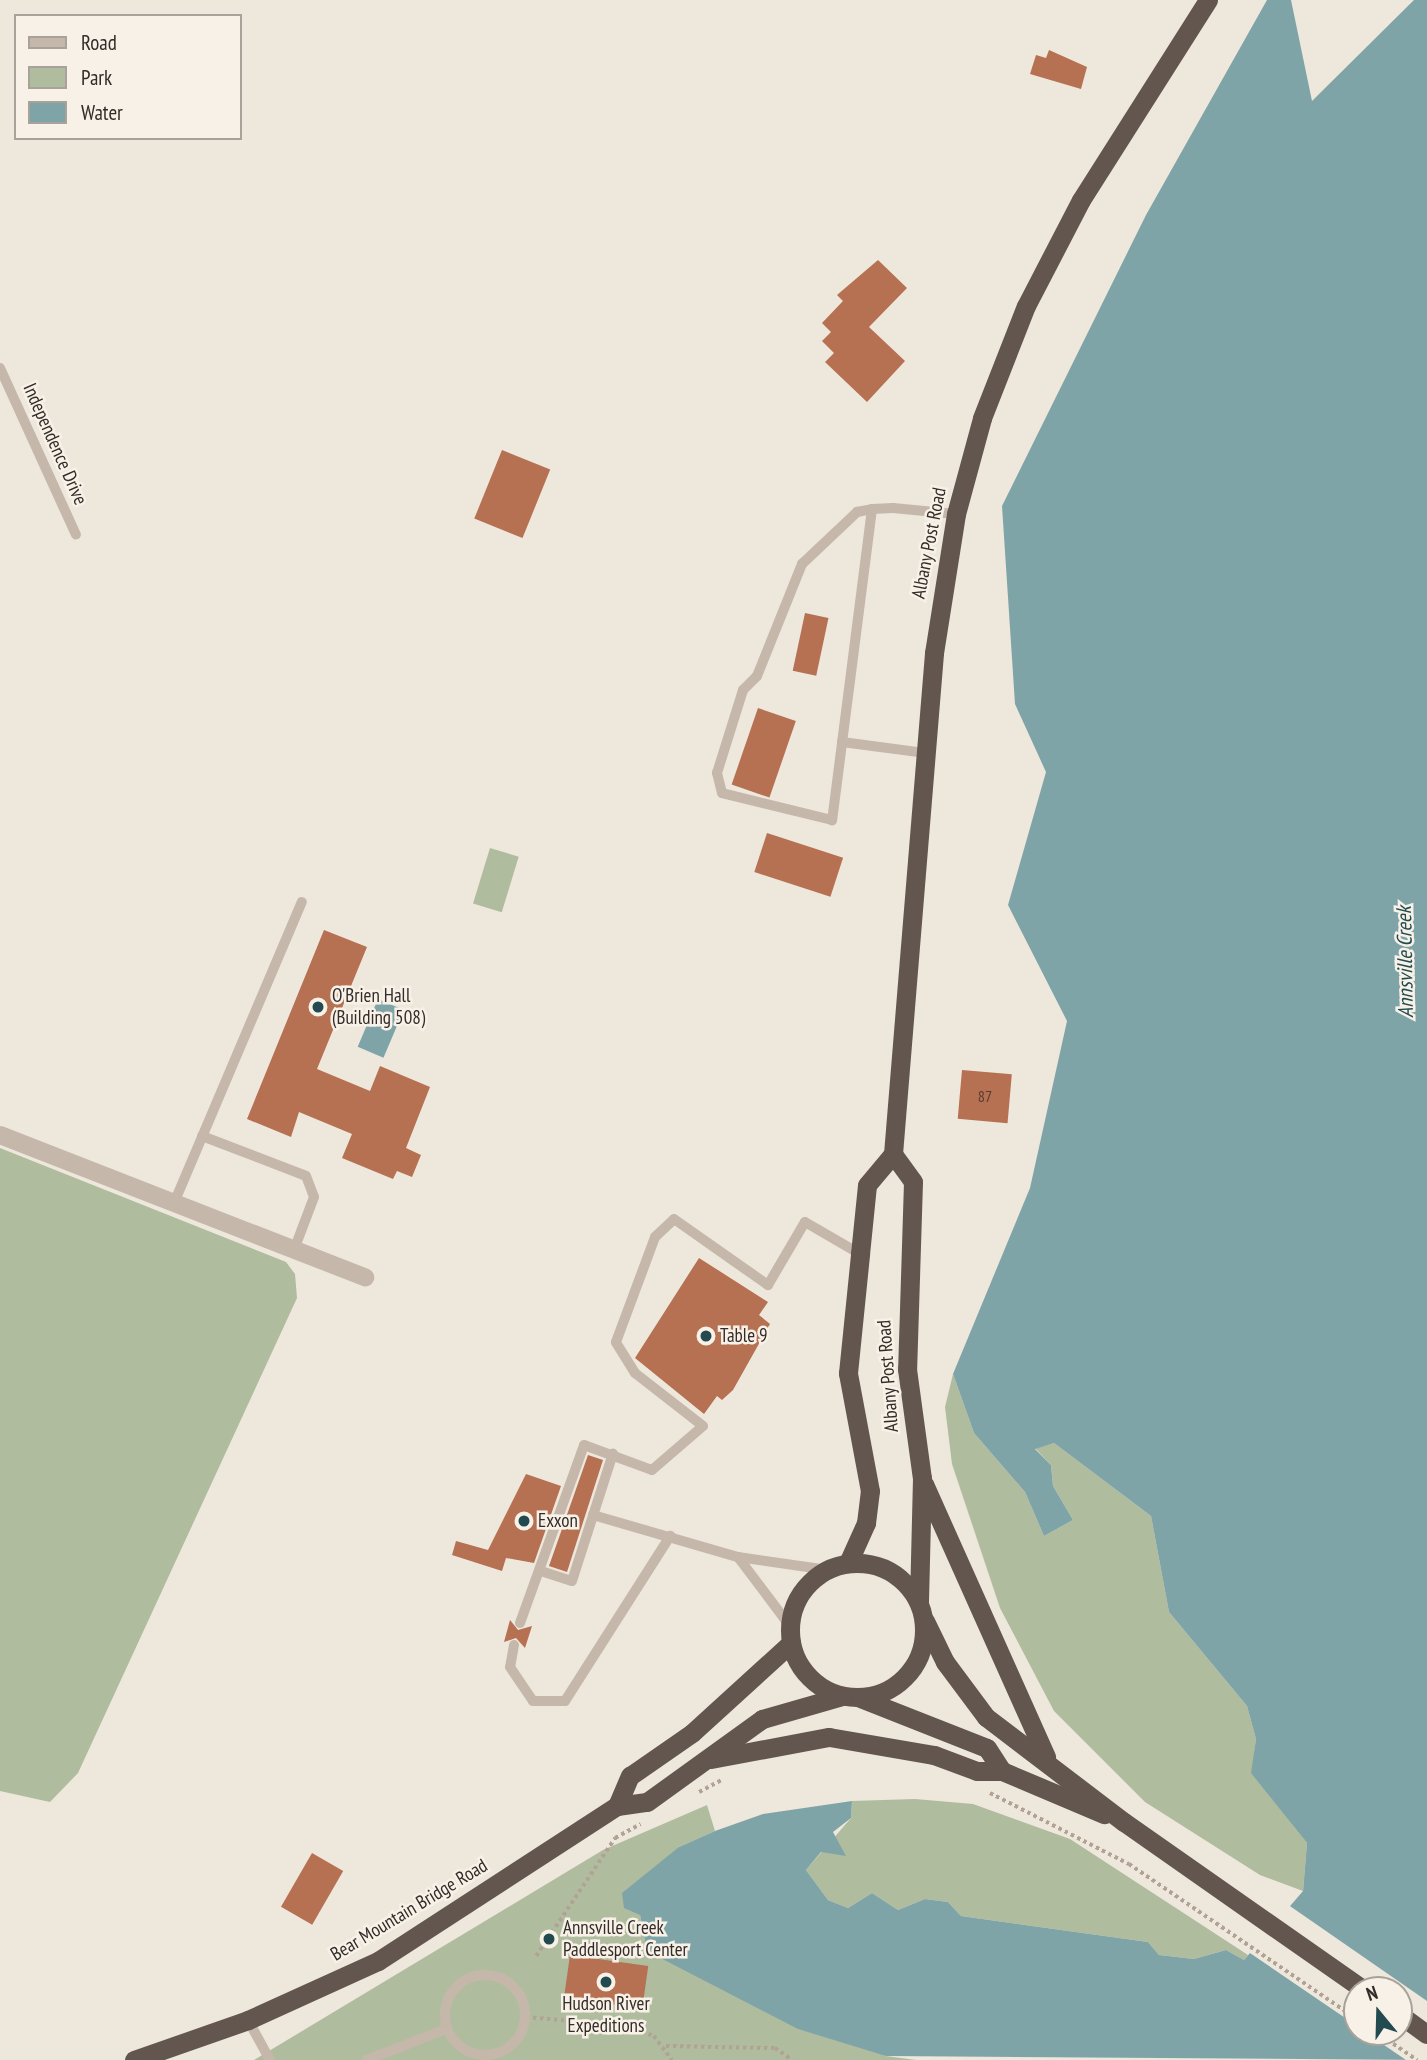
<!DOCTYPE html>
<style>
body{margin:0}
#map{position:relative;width:1427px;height:2060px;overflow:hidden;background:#eee7dc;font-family:"PT Sans Narrow",sans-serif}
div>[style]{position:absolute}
.green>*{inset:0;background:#b0bc9e;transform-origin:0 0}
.water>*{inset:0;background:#7fa4a8;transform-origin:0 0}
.pier>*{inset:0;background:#eee7dc}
.building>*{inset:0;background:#b67052;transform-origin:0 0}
.path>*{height:3.5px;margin-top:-1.75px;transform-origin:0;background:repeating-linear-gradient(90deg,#b1a294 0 3.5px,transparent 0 7px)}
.service>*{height:10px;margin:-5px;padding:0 5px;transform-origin:5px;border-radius:5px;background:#c5b8aa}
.service>.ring{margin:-5px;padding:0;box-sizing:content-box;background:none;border:10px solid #c5b8aa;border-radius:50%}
.minor>*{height:18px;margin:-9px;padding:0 9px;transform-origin:9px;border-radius:9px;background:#c5b8aa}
.trunk>*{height:19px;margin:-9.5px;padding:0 9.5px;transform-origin:9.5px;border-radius:9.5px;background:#63564e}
.trunk>.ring{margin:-9.5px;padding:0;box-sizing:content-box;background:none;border:19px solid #63564e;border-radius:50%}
.dots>*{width:19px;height:19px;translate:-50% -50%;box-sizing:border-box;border:4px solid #f7f1e8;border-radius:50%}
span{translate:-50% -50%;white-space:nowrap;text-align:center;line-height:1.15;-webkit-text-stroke:5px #f7f1e8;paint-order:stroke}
.number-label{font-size:16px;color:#543d32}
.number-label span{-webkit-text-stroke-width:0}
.street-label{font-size:19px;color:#332c28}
.poi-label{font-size:19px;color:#332c28}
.left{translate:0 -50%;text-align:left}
.water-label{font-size:21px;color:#234a4f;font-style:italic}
.legend{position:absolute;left:14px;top:14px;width:228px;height:126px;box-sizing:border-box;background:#f7f1e8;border:2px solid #a9a29b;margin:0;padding:9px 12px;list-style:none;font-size:21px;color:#332c28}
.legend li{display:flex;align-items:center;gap:14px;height:35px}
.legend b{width:35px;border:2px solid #a9a29b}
.north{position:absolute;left:1343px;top:1976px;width:70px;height:70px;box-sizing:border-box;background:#f7f1e8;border:2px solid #a9a29b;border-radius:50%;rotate:341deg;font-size:19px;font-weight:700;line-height:28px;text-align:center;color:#332c28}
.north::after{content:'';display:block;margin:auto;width:24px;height:32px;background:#234a4f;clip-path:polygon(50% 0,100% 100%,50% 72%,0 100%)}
</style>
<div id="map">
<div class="green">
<i style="left:490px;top:848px;width:30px;height:58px;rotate:17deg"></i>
<i style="clip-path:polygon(0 1148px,286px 1262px,295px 1274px,297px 1298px,78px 1773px,50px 1802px,0 1791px)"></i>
<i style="clip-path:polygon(953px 1374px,974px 1433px,1025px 1492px,1044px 1536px,1073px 1520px,1053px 1486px,1051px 1465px,1035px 1448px,1054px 1443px,1151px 1516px,1169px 1612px,1247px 1706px,1256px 1739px,1252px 1773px,1307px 1843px,1303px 1891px,1260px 1875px,1145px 1802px,1054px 1711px,1000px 1608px,952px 1464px,945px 1407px)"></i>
<i style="clip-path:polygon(915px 1799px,973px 1804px,1070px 1839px,1248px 1955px,1244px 1960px,1226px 1950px,1194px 1959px,1159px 1955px,1148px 1942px,961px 1916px,948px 1902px,925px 1899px,898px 1910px,872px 1893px,848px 1908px,828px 1900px,806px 1870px,851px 1818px,852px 1801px)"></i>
<i style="clip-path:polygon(707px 1805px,715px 1831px,679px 1847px,640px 1915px,647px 1951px,886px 2056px,916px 2060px,254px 2060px,603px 1850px)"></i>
</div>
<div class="water">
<i style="clip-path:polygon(evenodd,1267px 0,1291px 0,1312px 101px,1414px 0,1427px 0,1427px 2060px,886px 2056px,798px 2029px,647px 1951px,640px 1915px,624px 1908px,622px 1893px,679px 1847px,715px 1831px,763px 1814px,852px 1801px,851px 1818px,833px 1832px,846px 1856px,821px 1852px,806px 1870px,828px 1900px,848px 1908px,872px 1893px,898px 1910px,925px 1899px,948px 1902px,961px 1916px,1148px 1942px,1159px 1955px,1194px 1959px,1226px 1950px,1244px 1960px,1303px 1891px,1307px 1843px,1251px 1773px,1256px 1739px,1247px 1706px,1169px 1612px,1151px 1516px,1054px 1443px,1035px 1449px,1051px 1465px,1053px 1486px,1073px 1520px,1044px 1536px,1025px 1492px,974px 1433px,953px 1374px,1030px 1188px,1067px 1021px,1008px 905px,1046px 772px,1015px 704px,1002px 506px,1146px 215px,1267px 0,1357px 1990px,1399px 1990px,1399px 2032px,1357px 2032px,1357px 1990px)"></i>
<i style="left:378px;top:999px;width:28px;height:52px;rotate:23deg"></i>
</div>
<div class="pier">
<i style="clip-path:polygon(1287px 1904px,1427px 2001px,1427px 2060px,1406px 2060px,1365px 2032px,1399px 2032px,1399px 1990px,1357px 1990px,1357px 2026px,1247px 1951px)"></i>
</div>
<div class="building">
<i style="clip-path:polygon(1049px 50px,1087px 67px,1081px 89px,1030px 74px,1036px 55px,1046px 58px)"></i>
<i style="clip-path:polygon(878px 260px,907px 288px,869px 327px,905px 361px,867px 402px,825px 362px,834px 353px,822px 341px,831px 332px,822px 323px,843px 301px,837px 295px)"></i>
<i style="left:502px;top:450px;width:52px;height:74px;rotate:22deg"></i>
<i style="left:805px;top:613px;width:24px;height:59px;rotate:12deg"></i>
<i style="left:758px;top:708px;width:40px;height:81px;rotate:19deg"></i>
<i style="left:767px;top:833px;width:80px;height:41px;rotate:18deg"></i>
<i style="clip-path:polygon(324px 930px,367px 947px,317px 1069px,370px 1091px,380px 1066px,430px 1087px,406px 1148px,421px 1155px,412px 1177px,397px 1171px,393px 1179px,342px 1158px,352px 1134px,299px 1112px,291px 1137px,247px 1119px)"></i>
<i style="left:962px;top:1070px;width:50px;height:49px;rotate:5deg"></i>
<i style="clip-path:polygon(699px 1258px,768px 1302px,759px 1315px,770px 1324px,733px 1390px,722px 1400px,717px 1396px,704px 1414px,635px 1358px)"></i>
<i style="clip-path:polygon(588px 1455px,603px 1460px,567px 1572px,549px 1566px)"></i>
<i style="clip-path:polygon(526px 1474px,561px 1486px,534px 1563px,506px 1558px,502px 1571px,452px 1555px,456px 1541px,488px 1550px)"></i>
<i style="clip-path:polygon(510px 1620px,518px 1630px,532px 1626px,525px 1648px,516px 1638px,504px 1642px)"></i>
<i style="left:312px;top:1853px;width:36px;height:62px;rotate:30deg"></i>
<i style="left:570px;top:1955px;width:79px;height:43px;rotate:8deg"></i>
</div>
<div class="path">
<i style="left:699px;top:1792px;width:27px;rotate:-28deg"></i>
<i style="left:990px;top:1793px;width:156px;rotate:27.1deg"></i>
<i style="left:1129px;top:1864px;width:276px;rotate:34.2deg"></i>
<i style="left:536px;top:1956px;width:142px;rotate:-56.2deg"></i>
<i style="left:615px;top:1838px;width:29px;rotate:-29deg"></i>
<i style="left:526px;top:2017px;width:103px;rotate:5deg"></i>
<i style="left:629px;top:2026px;width:27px;rotate:22deg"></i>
<i style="left:654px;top:2036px;width:30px;rotate:53deg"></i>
<i style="left:1376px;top:2032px;width:50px;rotate:34.3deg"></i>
<i style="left:666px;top:2046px;width:109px;rotate:1.1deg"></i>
<i style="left:775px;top:2048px;width:21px;rotate:35deg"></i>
</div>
<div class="service">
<i style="left:0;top:368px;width:183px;rotate:65.5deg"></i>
<i style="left:872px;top:509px;width:314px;rotate:97.3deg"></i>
<i style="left:832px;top:820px;width:113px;rotate:-166.2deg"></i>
<i style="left:722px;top:793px;width:21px;rotate:-104deg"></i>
<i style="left:717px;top:773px;width:87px;rotate:-72.6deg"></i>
<i style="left:743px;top:690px;width:20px;rotate:-45deg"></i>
<i style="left:757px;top:676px;width:121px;rotate:-68.1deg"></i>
<i style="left:802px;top:564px;width:76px;rotate:-43.4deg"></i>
<i style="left:857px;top:512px;width:15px;rotate:-11deg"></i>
<i style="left:872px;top:509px;width:21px;rotate:-3deg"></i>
<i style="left:893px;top:508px;width:63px;rotate:5.4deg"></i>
<i style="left:842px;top:742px;width:85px;rotate:7.5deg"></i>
<i style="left:202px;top:1136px;width:111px;rotate:21deg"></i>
<i style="left:306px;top:1176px;width:22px;rotate:69deg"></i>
<i style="left:314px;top:1197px;width:57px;rotate:110.7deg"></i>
<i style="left:174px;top:1203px;width:327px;rotate:-67deg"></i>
<i style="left:593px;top:1515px;width:151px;rotate:16.2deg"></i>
<i style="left:738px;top:1557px;width:91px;rotate:8.2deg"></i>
<i style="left:738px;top:1557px;width:86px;rotate:53deg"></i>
<i style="left:544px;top:1572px;width:29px;rotate:18deg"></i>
<i style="left:572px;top:1581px;width:134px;rotate:-72.2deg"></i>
<i style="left:520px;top:1623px;width:189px;rotate:-70.2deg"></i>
<i style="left:584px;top:1445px;width:72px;rotate:20.2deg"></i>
<i style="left:652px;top:1470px;width:67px;rotate:-40.8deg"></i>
<i style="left:703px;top:1426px;width:86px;rotate:-142.1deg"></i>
<i style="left:635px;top:1373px;width:36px;rotate:-122deg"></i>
<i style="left:616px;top:1342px;width:112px;rotate:-69.6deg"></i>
<i style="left:655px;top:1237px;width:26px;rotate:-43deg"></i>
<i style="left:674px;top:1219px;width:115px;rotate:35.1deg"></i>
<i style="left:768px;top:1285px;width:73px;rotate:-59.6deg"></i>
<i style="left:805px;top:1222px;width:64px;rotate:30.2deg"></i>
<i style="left:514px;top:1645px;width:22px;rotate:100deg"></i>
<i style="left:510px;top:1667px;width:41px;rotate:55.9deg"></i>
<i style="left:533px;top:1701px;width:32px"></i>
<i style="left:565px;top:1701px;width:196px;rotate:-57.5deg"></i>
<i class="ring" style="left:445px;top:1975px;width:70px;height:70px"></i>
<i style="left:248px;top:2020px;width:46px;rotate:61.2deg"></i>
<i style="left:367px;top:2060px;width:85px;rotate:-21.4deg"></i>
</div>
<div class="minor">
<i style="left:0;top:1135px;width:392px;rotate:21.3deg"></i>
</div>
<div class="trunk">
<i style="left:893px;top:1154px;width:34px;rotate:54deg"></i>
<i style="left:913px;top:1182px;width:187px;rotate:91.8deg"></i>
<i style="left:907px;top:1369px;width:110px;rotate:82.2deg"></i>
<i style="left:922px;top:1478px;width:123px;rotate:91.4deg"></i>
<i style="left:924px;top:1484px;width:299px;rotate:65.9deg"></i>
<i style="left:848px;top:1563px;width:44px;rotate:-65.8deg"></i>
<i style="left:866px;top:1523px;width:32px;rotate:-83deg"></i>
<i style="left:870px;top:1491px;width:120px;rotate:-100.6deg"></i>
<i style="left:848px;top:1373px;width:120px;rotate:-84.2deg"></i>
<i style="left:860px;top:1254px;width:69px;rotate:-84.2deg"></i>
<i style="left:867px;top:1185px;width:40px;rotate:-50deg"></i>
<i style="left:893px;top:1154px;width:503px;rotate:-85.32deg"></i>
<i style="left:934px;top:653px;width:141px;rotate:-81deg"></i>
<i style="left:956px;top:514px;width:99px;rotate:-74.8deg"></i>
<i style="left:982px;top:418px;width:120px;rotate:-68.6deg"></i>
<i style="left:1026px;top:306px;width:119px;rotate:-62.6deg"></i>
<i style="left:1081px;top:200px;width:237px;rotate:-57.6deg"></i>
<i class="ring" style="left:790px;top:1563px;width:115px;height:115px"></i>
<i style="left:925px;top:1621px;width:46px;rotate:64deg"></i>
<i style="left:945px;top:1662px;width:69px;rotate:53.3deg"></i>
<i style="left:986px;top:1717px;width:173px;rotate:37.3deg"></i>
<i style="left:1124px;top:1822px;width:293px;rotate:35deg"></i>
<i style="left:860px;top:1698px;width:136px;rotate:21.5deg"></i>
<i style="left:987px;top:1748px;width:27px;rotate:57deg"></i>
<i style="left:1002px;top:1771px;width:111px;rotate:22.9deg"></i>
<i style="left:711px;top:1759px;width:120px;rotate:-10.6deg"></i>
<i style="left:829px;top:1737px;width:107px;rotate:9.7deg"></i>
<i style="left:934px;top:1755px;width:46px;rotate:20.4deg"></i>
<i style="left:977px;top:1771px;width:25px"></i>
<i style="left:617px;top:1806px;width:33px;rotate:-67deg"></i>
<i style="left:630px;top:1776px;width:75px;rotate:-34.7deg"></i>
<i style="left:692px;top:1733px;width:134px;rotate:-42.3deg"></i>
<i style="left:1399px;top:2014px;width:34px;rotate:36deg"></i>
<i style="left:134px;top:2060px;width:121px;rotate:-19.3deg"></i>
<i style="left:248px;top:2020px;width:143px;rotate:-24.4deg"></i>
<i style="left:378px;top:1961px;width:285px;rotate:-33deg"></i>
<i style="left:617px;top:1806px;width:30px;rotate:-8deg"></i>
<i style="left:647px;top:1802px;width:142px;rotate:-35.8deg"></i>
<i style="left:762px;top:1719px;width:83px;rotate:-16deg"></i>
</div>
<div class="dots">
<i style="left:318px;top:1007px;background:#234a4f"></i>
<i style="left:706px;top:1336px;background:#234a4f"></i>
<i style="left:524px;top:1521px;background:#234a4f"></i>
<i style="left:549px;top:1939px;background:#234a4f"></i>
<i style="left:606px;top:1982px;background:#234a4f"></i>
</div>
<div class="number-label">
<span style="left:985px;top:1096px">87</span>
</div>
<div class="street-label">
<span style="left:55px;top:444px;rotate:66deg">Independence Drive</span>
<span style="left:929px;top:543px;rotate:-79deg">Albany Post Road</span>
<span style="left:888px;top:1376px;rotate:-94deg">Albany Post Road</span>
<span style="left:409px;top:1910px;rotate:-31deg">Bear Mountain Bridge Road</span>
</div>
<div class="poi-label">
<span class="left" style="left:332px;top:1007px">O'Brien Hall<br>(Building 508)</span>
<span class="left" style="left:720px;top:1336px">Table 9</span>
<span class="left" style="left:538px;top:1521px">Exxon</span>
<span class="left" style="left:563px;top:1939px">Annsville Creek<br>Paddlesport Center</span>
<span style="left:606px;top:2015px">Hudson River<br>Expeditions</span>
</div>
<div class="water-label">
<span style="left:1405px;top:962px;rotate:-91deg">Annsville Creek</span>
</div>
<ul class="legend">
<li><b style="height:9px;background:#c5b8aa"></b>Road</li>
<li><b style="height:19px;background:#b0bc9e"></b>Park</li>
<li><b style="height:19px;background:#7fa4a8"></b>Water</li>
</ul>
<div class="north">N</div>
</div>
